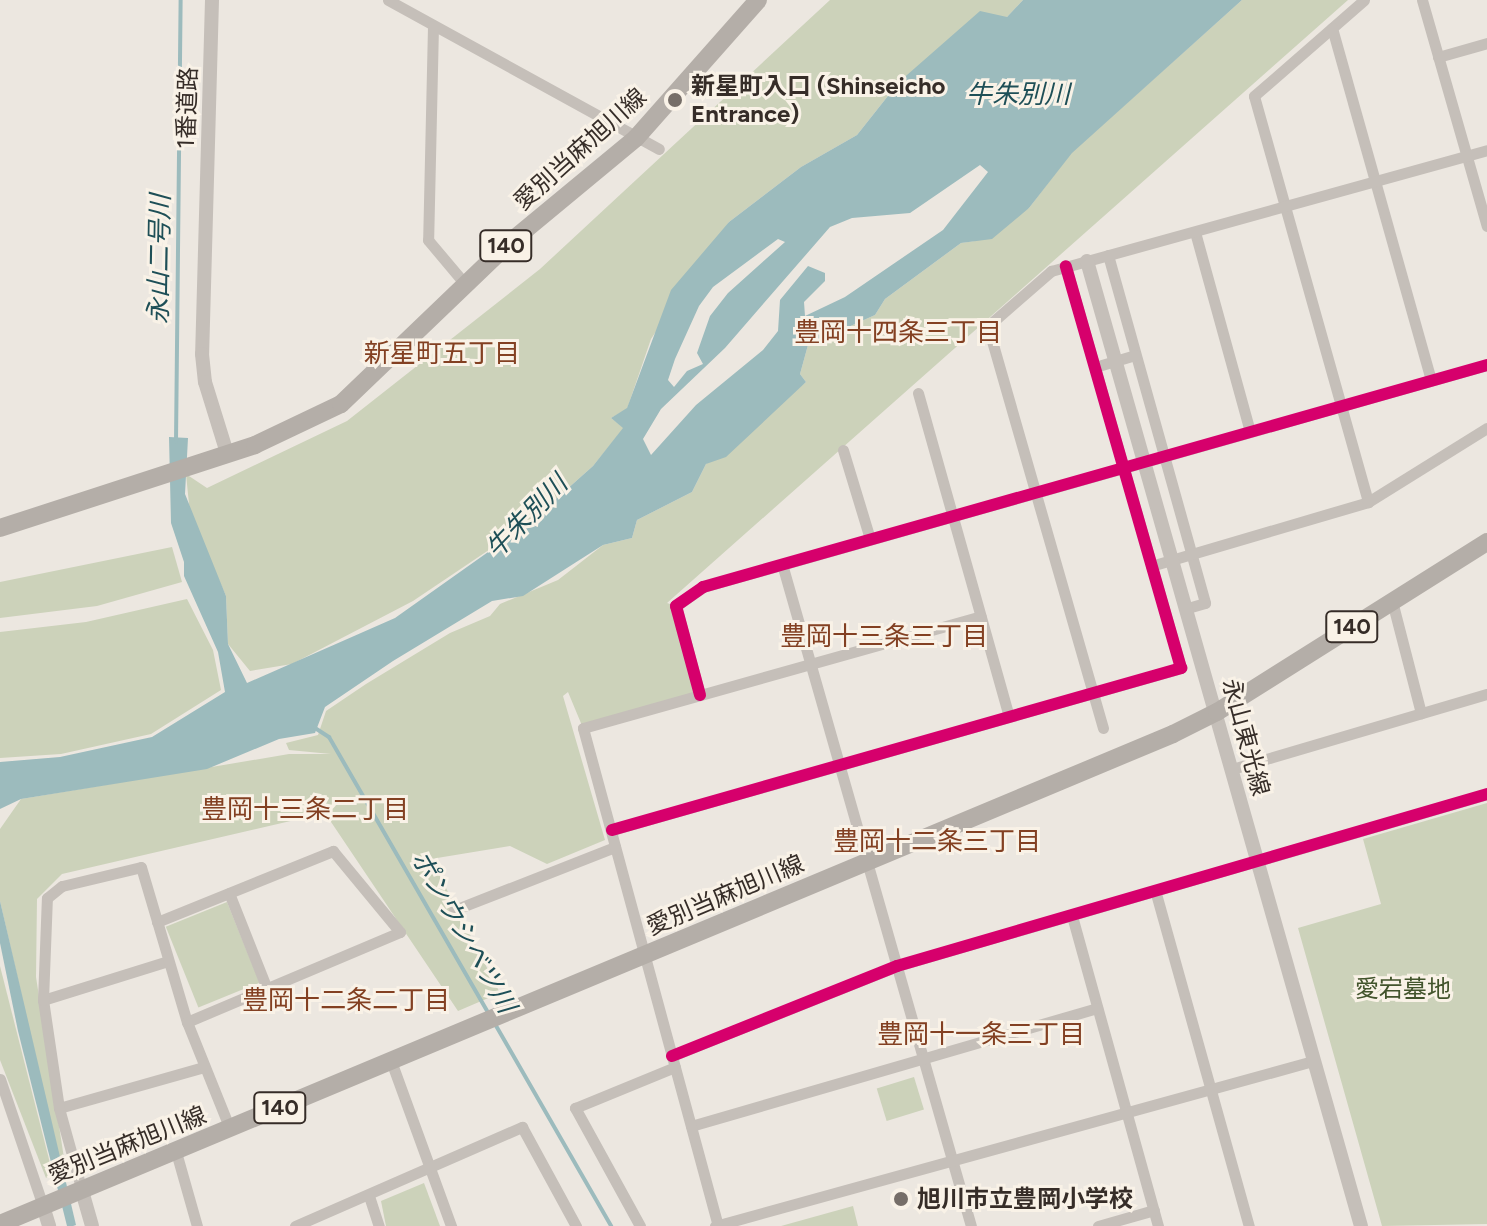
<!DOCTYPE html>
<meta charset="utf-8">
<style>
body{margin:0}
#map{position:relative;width:1487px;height:1226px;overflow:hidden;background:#ece7e0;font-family:Figtree,"Noto Sans JP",sans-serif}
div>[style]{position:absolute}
.green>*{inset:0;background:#ccd2ba;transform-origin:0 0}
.water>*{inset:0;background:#9cbbbd}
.stream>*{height:4px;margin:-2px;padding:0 2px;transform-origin:2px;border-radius:2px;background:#9cbbbd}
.minor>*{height:11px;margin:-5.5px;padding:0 5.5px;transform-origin:5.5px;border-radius:5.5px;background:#c5bfb9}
.tertiary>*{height:14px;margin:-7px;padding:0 7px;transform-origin:7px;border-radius:7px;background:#c5bfb9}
.primary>*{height:18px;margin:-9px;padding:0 9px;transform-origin:9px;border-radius:9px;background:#b4aea8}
.cycleway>*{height:12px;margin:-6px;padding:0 6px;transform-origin:6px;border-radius:6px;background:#d6006c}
.dots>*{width:22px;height:22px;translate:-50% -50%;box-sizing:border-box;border:4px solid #f9f2e7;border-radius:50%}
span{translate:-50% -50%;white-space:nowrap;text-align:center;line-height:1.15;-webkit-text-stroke:6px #f9f2e7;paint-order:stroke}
.shield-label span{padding:2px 6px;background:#f9f2e7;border:2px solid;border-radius:6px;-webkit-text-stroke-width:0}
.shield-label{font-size:22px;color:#362d28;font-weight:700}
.poi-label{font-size:24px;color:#362d28;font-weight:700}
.left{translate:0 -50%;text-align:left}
.street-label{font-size:24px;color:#362d28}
.park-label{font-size:24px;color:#42542c}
.water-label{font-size:26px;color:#1e4f57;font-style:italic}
.neighbourhood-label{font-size:26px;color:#834022}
</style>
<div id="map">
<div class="green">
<i style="clip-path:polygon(830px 0,1023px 0,1007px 17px,899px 82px,857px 135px,801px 167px,729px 222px,651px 339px,627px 409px,611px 418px,624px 428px,593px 466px,529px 523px,413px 601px,292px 664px,250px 671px,228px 644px,226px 596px,190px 514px,186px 474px,207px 488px,347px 421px,540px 269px)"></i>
<i style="clip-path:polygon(1242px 0,1348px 0,667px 603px,676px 606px,700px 695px,583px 728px,568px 692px,563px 696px,605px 840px,547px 864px,510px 846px,431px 859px,500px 993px,458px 1011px,325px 813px,62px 874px,37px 899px,36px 977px,66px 1171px,62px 1173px,0 901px,0 829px,21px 799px,289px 754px,331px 754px,289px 750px,286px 743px,318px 735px,326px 711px,366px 684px,450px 633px,490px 616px,500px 604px,558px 580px,603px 545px,632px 538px,637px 520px,692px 492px,706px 464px,806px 382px,800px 374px,808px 345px,875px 315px,885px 299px,961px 243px,975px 241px,1029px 208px,1071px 153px)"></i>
<i style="clip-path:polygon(172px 547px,182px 582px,97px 606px,0 618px,0 582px)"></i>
<i style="clip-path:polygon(187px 599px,213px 650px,221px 690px,151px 734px,61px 754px,0 758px,0 632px,86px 622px)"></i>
<i style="clip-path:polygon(1487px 803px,1487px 1224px,1382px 1226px,1298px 928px,1381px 904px,1363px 839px)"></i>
<i style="left:227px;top:902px;width:87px;height:66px;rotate:68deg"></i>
<i style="clip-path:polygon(0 966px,53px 1175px,46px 1178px,0 1060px)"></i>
<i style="left:914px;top:1077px;width:34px;height:39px;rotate:73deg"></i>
<i style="clip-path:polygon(424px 1183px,440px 1226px,386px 1226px,381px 1201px)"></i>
<i style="clip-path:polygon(853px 1206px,858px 1226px,781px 1226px)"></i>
</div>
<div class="water">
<i style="clip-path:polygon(evenodd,1023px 0,1242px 0,1072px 153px,1029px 208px,992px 239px,961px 243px,885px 299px,875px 315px,808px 345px,800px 374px,806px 382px,726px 457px,706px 464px,692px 492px,637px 520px,632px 538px,603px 545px,523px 596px,492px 601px,393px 661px,325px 707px,315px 733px,279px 739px,207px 769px,21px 799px,0 809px,0 762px,60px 757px,152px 737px,225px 692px,218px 652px,184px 576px,184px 562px,171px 523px,169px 437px,188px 438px,185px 494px,226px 596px,228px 644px,247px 683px,395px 618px,529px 523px,593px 466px,623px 428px,611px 418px,627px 408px,671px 290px,729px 222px,801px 167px,857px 135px,899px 82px,980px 11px,1007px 17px,1023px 0,980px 165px,988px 172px,943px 230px,845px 297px,805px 316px,804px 302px,825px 281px,825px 273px,808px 266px,780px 300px,778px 331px,763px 350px,696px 405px,651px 455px,643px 439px,661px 409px,725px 348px,830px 227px,852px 218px,910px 213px,980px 165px,1023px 0,778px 239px,785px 242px,728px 293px,710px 316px,697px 353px,703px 364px,687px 371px,674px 387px,668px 380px,675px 359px,699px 306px,713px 287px,778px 239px)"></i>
<i style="clip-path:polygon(0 901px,76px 1225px,73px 1226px,67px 1226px,18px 1031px,0 943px)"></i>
</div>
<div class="stream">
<i style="left:176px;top:442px;width:442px;rotate:-89.4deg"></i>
<i style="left:315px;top:728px;width:17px;rotate:33deg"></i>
<i style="left:329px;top:737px;width:318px;rotate:60deg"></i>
<i style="left:495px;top:1024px;width:233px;rotate:60.1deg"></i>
</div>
<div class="minor">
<i style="left:388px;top:0;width:309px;rotate:28.8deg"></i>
<i style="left:1364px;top:0;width:146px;rotate:138.9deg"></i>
<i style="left:1254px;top:96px;width:422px;rotate:74.3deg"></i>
<i style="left:1422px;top:0;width:235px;rotate:74deg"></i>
<i style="left:433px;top:26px;width:214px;rotate:91.3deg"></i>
<i style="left:428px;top:240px;width:57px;rotate:49.9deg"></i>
<i style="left:1332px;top:28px;width:366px;rotate:74.3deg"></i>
<i style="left:1438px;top:57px;width:51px;rotate:-15.9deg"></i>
<i style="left:1195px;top:232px;width:207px;rotate:74.6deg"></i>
<i style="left:1108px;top:255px;width:361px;rotate:74.4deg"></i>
<i style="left:1205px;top:603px;width:19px;rotate:164deg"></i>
<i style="left:1095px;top:367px;width:42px;rotate:-16.7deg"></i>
<i style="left:918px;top:393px;width:336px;rotate:74.3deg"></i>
<i style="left:843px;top:450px;width:93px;rotate:73.1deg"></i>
<i style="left:782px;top:564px;width:688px;rotate:74.07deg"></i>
<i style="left:1151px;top:566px;width:226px;rotate:-16.4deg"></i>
<i style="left:1368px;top:502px;width:140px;rotate:-31.9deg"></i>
<i style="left:1392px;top:601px;width:116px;rotate:75.5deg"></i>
<i style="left:700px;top:695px;width:92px;rotate:-105.1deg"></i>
<i style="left:676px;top:606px;width:33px;rotate:-35deg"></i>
<i style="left:703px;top:587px;width:815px;rotate:-15.81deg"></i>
<i style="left:1103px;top:728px;width:418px;rotate:-106deg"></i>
<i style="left:988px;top:326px;width:84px;rotate:-41.1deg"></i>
<i style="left:1051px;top:271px;width:452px;rotate:-15.5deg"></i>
<i style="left:1232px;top:769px;width:266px;rotate:-16.4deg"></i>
<i style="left:612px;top:830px;width:592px;rotate:-15.89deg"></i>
<i style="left:1181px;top:668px;width:418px;rotate:-106deg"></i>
<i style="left:1155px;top:890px;width:349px;rotate:74.4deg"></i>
<i style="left:229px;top:893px;width:103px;rotate:68.4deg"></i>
<i style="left:454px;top:910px;width:173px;rotate:-21.4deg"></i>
<i style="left:1072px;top:916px;width:322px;rotate:74.5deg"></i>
<i style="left:157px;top:922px;width:190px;rotate:-22deg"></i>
<i style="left:333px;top:851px;width:105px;rotate:50.4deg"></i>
<i style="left:400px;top:932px;width:231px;rotate:157.1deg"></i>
<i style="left:43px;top:1000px;width:131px;rotate:-17.3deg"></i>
<i style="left:672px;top:1056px;width:242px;rotate:-21.8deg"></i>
<i style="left:897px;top:966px;width:615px;rotate:-16.25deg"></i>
<i style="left:391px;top:1061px;width:176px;rotate:70deg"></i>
<i style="left:0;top:1079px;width:134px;rotate:71.3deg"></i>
<i style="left:59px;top:1108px;width:151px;rotate:-15.8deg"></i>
<i style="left:691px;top:1126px;width:423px;rotate:-16.2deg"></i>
<i style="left:176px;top:1152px;width:77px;rotate:74.2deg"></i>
<i style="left:82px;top:1191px;width:86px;rotate:-105.5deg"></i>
<i style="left:59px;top:1108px;width:109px;rotate:-98.4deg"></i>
<i style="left:43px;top:1000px;width:102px;rotate:-87.8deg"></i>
<i style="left:47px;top:898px;width:19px;rotate:-39deg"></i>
<i style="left:62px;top:886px;width:81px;rotate:-13.5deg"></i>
<i style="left:141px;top:867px;width:162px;rotate:73.5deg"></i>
<i style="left:187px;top:1022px;width:115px;rotate:68.1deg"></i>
<i style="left:369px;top:1196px;width:32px;rotate:72deg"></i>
<i style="left:295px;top:1226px;width:248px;rotate:-23.6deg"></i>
<i style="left:522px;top:1127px;width:113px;rotate:61.4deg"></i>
<i style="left:640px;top:1226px;width:135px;rotate:-118.8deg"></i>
<i style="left:575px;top:1108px;width:108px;rotate:-22.3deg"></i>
<i style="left:715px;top:1226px;width:620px;rotate:-15.43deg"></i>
<i style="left:718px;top:1226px;width:516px;rotate:-105.17deg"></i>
<i style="left:583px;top:728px;width:413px;rotate:-15.7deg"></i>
<i style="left:1098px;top:1226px;width:58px;rotate:-15.9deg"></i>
</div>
<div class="tertiary">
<i style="left:212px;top:0;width:354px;rotate:91.6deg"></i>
<i style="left:202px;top:354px;width:28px;rotate:84deg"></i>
<i style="left:205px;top:382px;width:74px;rotate:72.8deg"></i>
<i style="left:1087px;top:261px;width:1003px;rotate:74.15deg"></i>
<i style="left:82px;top:1191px;width:36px;rotate:74deg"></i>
<i style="left:43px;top:1206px;width:21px;rotate:73deg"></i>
</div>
<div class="primary">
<i style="left:0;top:528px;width:268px;rotate:-18deg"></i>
<i style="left:255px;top:445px;width:95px;rotate:-25.5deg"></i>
<i style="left:341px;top:404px;width:231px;rotate:-43.8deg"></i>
<i style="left:508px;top:244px;width:166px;rotate:-39.6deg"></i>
<i style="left:636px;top:138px;width:184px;rotate:-48.5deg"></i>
<i style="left:0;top:1224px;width:1271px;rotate:-22.67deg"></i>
<i style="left:1173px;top:734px;width:49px;rotate:-26.6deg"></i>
<i style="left:1217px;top:712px;width:319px;rotate:-32.2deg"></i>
</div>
<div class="cycleway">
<i style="left:700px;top:695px;width:92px;rotate:-105.1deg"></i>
<i style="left:676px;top:606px;width:33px;rotate:-35deg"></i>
<i style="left:703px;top:587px;width:815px;rotate:-15.81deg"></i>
<i style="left:612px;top:830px;width:592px;rotate:-15.89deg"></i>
<i style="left:1181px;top:668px;width:418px;rotate:-106deg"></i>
<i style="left:672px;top:1056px;width:242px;rotate:-21.8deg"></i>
<i style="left:897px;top:966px;width:615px;rotate:-16.25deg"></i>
</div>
<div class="dots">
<i style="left:675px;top:100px;background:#766e68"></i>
<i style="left:901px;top:1199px;background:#766e68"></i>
</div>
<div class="shield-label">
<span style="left:506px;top:246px">140</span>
<span style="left:1352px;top:627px">140</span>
<span style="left:280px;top:1108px">140</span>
</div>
<div class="poi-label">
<span class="left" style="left:691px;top:100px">新星町入口 (Shinseicho<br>Entrance)</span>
<span class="left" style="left:917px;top:1199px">旭川市立豊岡小学校</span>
</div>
<div class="street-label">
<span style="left:187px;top:108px;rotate:-88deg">1番道路</span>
<span style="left:580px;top:149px;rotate:-42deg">愛別当麻旭川線</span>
<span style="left:1246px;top:737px;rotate:75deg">永山東光線</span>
<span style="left:725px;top:895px;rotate:-23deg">愛別当麻旭川線</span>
<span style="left:127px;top:1145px;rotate:-22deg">愛別当麻旭川線</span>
</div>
<div class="park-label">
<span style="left:1403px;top:989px">愛宕墓地</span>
</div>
<div class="water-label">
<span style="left:1018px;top:95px">牛朱別川</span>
<span style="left:160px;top:259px;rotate:-89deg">永山二号川</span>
<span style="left:527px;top:517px;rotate:-46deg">牛朱別川</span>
<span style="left:463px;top:932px;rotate:60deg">ポンウシベツ川</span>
</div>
<div class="neighbourhood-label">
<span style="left:898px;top:333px">豊岡十四条三丁目</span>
<span style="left:442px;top:354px">新星町五丁目</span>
<span style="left:884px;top:637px">豊岡十三条三丁目</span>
<span style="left:305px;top:810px">豊岡十三条二丁目</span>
<span style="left:937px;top:842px">豊岡十二条三丁目</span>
<span style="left:346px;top:1001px">豊岡十二条二丁目</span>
<span style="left:981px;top:1035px">豊岡十一条三丁目</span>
</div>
</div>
